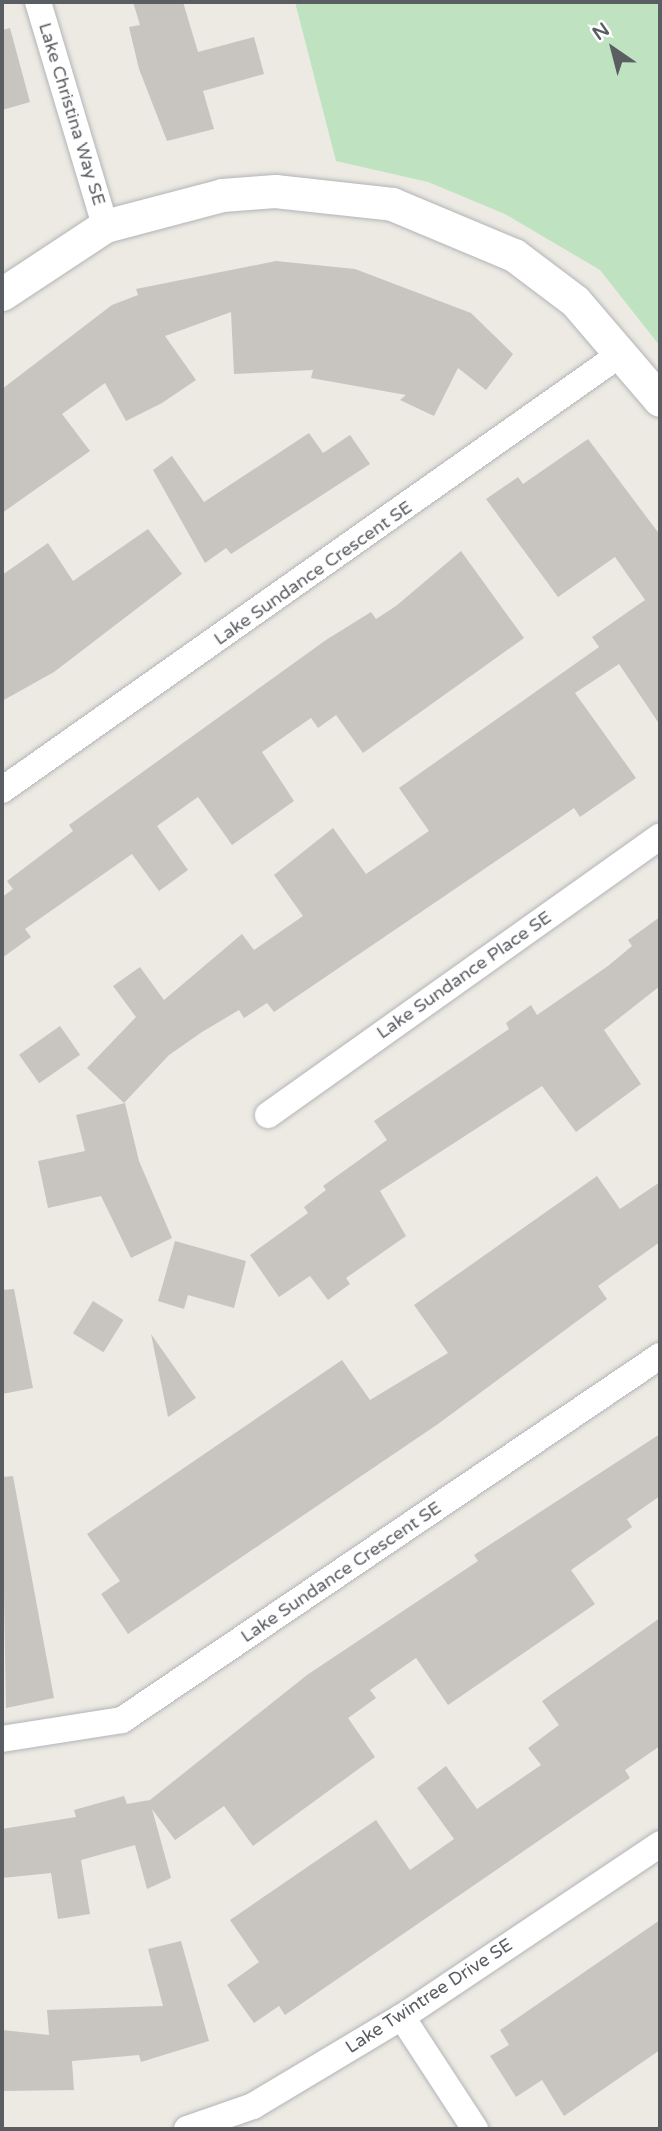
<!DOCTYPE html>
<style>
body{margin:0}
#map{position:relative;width:662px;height:2131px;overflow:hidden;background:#eceae2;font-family:"Varela Round",sans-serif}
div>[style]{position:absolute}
.green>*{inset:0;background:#bfe3c1}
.building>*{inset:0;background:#c8c4bf;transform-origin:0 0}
.roads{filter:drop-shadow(0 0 2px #b2b4b9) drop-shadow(0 0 2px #b2b4b9)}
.minor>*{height:26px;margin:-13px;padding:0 13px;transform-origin:13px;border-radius:13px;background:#fff}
.tertiary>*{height:33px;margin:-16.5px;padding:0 16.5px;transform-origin:16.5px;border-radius:16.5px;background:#fff}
span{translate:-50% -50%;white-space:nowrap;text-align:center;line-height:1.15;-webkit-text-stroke:6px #fff;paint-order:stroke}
.street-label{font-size:18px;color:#5a5d62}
.frame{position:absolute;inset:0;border:4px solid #5a5d62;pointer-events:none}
.north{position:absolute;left:578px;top:14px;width:70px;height:70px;-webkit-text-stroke:5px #fff;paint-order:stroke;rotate:325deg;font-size:19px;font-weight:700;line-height:28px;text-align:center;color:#5a5d62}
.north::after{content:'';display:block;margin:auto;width:24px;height:32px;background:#5a5d62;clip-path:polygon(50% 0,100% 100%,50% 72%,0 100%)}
</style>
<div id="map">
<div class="green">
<i style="clip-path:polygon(295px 2px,660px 2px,660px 346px,600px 270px,505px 214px,428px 182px,336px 161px)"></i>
</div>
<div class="building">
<i style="clip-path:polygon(133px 2px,183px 2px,198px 52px,254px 37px,264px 74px,203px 91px,214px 129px,167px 141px,139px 69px,129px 27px,140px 25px)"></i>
<i style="clip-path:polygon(10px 28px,30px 102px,2px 110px,2px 30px)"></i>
<i style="clip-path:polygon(276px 261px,355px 269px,471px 313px,513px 354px,486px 390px,458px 368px,434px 416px,400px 400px,406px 395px,311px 378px,313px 370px,234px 374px,231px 312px,165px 336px,196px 380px,162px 403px,126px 421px,105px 383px,62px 414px,90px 451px,2px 513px,2px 389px,112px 305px,138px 295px,136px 289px)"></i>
<i style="clip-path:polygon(309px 433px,323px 453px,350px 435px,370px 464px,231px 554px,226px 548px,205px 563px,153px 470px,172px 456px,204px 502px)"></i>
<i style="clip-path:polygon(588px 439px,660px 535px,660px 725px,619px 664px,575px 693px,636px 778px,580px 817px,574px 808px,274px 1012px,267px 1003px,244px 1018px,239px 1010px,202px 1032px,169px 1055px,124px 1103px,87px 1068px,136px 1017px,113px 986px,140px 967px,164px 1000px,242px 934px,254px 950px,303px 916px,274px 875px,333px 828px,366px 874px,429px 831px,399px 788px,599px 647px,592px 637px,645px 600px,615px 557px,558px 597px,486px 499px,518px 477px,523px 484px)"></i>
<i style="clip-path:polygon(148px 529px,182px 574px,54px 672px,2px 701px,2px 575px,48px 543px,73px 581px)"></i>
<i style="clip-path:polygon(461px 551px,524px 638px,363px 753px,336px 715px,318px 728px,311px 718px,262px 752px,294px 801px,232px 845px,198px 797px,157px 826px,188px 870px,159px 891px,132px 854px,25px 929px,31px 937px,2px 958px,2px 897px,13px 889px,7px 881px,73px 831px,69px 825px,326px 640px,371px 612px,376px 619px,396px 606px)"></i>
<i style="clip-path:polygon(660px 917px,660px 986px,604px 1030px,641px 1084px,576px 1132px,542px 1086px,380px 1191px,406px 1236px,346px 1278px,350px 1284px,328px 1300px,310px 1276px,279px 1297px,250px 1255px,308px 1213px,304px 1207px,326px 1190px,323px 1186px,387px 1140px,374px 1121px,509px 1029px,506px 1023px,531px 1005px,537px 1015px,608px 966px,632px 946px,628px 940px)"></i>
<i style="left:60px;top:1026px;width:35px;height:50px;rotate:55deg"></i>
<i style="clip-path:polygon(125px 1103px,139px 1161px,172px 1238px,131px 1258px,101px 1196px,48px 1208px,38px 1161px,85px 1151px,76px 1115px)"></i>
<i style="clip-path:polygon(597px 1176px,620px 1209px,660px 1182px,660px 1242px,598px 1286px,607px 1299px,438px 1424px,128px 1634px,101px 1594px,120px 1581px,87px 1534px,342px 1360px,370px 1400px,448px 1353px,414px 1305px)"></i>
<i style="clip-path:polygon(175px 1241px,246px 1261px,234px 1308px,188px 1295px,184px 1309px,158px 1301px)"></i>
<i style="clip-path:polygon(14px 1289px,33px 1388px,2px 1394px,2px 1290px)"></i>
<i style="left:93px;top:1301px;width:36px;height:38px;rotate:32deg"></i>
<i style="clip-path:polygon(151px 1334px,196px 1398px,168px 1417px)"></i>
<i style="clip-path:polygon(660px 1434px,660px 1496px,627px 1519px,632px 1527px,571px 1570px,595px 1604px,448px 1705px,416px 1658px,370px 1690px,376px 1698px,348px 1718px,375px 1757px,253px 1846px,224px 1806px,175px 1840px,152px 1809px,171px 1878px,147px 1889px,135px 1845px,81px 1860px,90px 1914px,58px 1919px,51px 1873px,2px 1878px,2px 1829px,76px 1817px,74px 1810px,124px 1796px,127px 1804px,150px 1800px,307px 1675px,478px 1561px,474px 1555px)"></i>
<i style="clip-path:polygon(13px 1476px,54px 1698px,6px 1708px,2px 1477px)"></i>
<i style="clip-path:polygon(660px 1618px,660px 1746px,625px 1770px,630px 1778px,285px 2015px,279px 2006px,254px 2023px,227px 1985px,259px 1962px,230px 1920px,376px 1820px,410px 1870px,454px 1839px,417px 1788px,446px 1766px,477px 1809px,541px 1765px,528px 1748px,559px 1725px,542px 1701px)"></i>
<i style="clip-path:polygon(660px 1920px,660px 2050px,564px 2116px,542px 2080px,516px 2097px,490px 2056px,509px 2045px,500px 2030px)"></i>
<i style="clip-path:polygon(181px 1941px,209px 2041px,141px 2062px,139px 2055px,72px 2061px,74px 2090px,2px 2091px,2px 2030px,49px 2035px,47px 2010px,163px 2006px,148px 1949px)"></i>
</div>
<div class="roads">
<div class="minor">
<i style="left:38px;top:2px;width:234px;rotate:73.3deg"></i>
<i style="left:2px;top:790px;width:759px;rotate:-35.18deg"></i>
<i style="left:268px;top:1115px;width:481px;rotate:-35.4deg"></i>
<i style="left:2px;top:1739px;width:121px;rotate:-9deg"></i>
<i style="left:122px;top:1720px;width:650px;rotate:-34.08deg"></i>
<i style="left:402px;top:2017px;width:134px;rotate:56.9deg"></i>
<i style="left:187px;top:2129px;width:70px;rotate:-19.2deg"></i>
<i style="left:253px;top:2106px;width:174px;rotate:-30.9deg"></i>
<i style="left:402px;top:2017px;width:311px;rotate:-33.8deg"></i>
</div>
<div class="tertiary">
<i style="left:2px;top:294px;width:123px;rotate:-33.4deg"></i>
<i style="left:105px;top:226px;width:121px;rotate:-14.8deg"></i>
<i style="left:222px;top:195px;width:53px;rotate:-4.3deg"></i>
<i style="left:275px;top:191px;width:118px;rotate:6.3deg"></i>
<i style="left:392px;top:204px;width:132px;rotate:22.7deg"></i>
<i style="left:514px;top:255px;width:76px;rotate:37deg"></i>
<i style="left:575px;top:301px;width:130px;rotate:49.4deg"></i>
</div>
</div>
<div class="street-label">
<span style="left:72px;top:114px;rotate:73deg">Lake Christina Way SE</span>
<span style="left:313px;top:573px;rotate:-35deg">Lake Sundance Crescent SE</span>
<span style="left:464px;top:975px;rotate:-35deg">Lake Sundance Place SE</span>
<span style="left:341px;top:1572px;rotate:-34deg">Lake Sundance Crescent SE</span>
<span style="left:429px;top:1996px;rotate:-33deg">Lake Twintree Drive SE</span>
</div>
<div class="frame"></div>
<div class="north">N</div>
</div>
